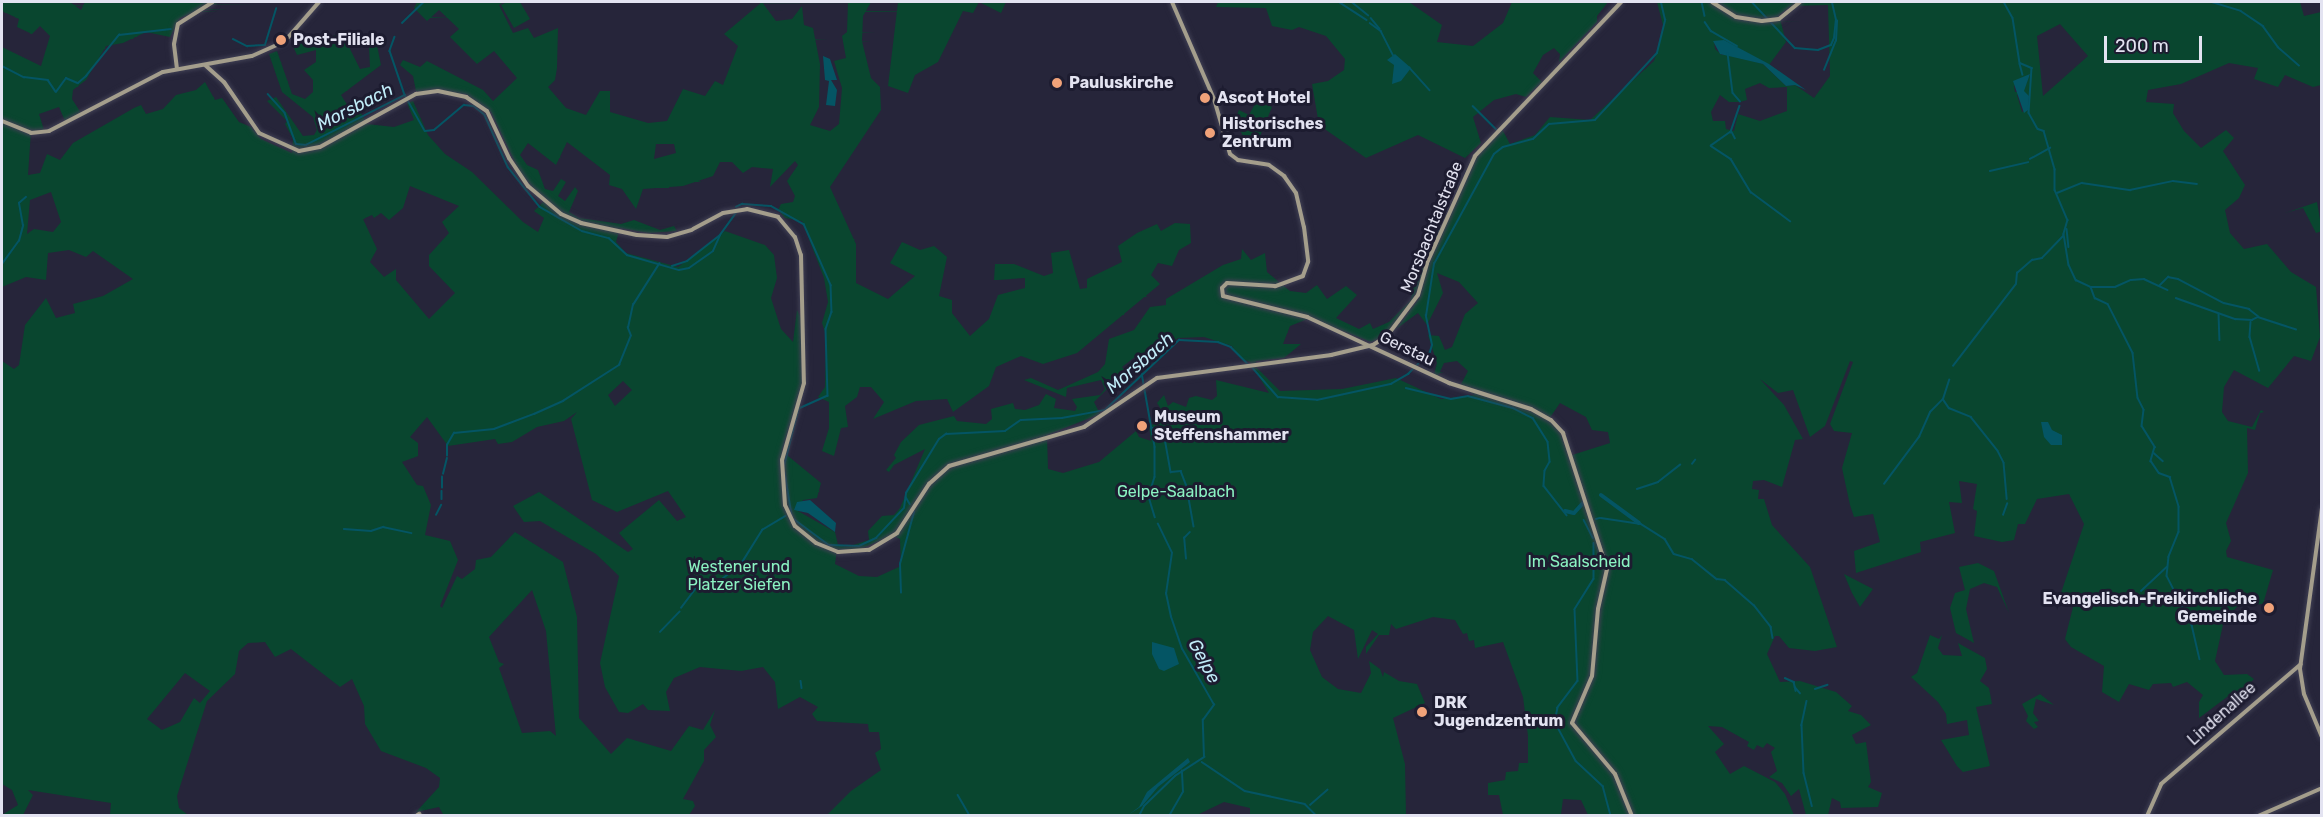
<!DOCTYPE html>
<meta charset="utf-8">
<style>
body{margin:0}
#map{position:relative;width:2323px;height:817px;overflow:hidden;background:#26253a;font-family:Rubik,sans-serif}
div>[style]{position:absolute}
.green>*{inset:0;background:#09462f}
.water>*{inset:0;background:#045564}
.stream>*{height:1.5px;margin:-0.75px;padding:0 0.75px;transform-origin:0.75px;border-radius:0.75px;background:#045564}
.canal>*{height:4px;margin:-2px;padding:0 2px;transform-origin:2px;border-radius:2px;background:#045564}
.roads{filter:drop-shadow(0 0 2px #404054) drop-shadow(0 0 2px #404054)}
.secondary>*{height:4px;margin:-2px;padding:0 2px;transform-origin:2px;border-radius:2px;background:#a49e8c}
.dots>*{width:16px;height:16px;translate:-50% -50%;box-sizing:border-box;border:3px solid #1d1c30;border-radius:50%}
span{translate:-50% -50%;white-space:nowrap;text-align:center;line-height:1.15;-webkit-text-stroke:6px #1d1c30;paint-order:stroke}
.poi-label{font-size:16px;color:#e3e3f1;font-weight:700}
.left{translate:0 -50%;text-align:left}
.right{translate:-100% -50%;text-align:right}
.street-label{font-size:16px;color:#e3e3f1}
.park-label{font-size:16px;color:#8bf3c2}
.water-label{font-size:18px;color:#c0ecf8;font-style:italic}
.frame{position:absolute;inset:0;border:3px solid #e3e3f1;pointer-events:none}
.scale{position:absolute;left:2104px;top:36px;width:98px;height:27px;box-sizing:border-box;border:3px solid #e3e3f1;border-top:0;padding-left:8px;font-size:18px;line-height:21px;white-space:nowrap;color:#e3e3f1;-webkit-text-stroke:4px #1d1c30;paint-order:stroke}
</style>
<div id="map">
<div class="green">
<i style="clip-path:polygon(evenodd,2px 2px,70px 2px,81px 10px,85px 2px,220px 2px,180px 18px,170px 37px,146px 32px,123px 43px,106px 46px,86px 80px,73px 90px,72px 99px,81px 113px,65px 121px,59px 107px,39px 114px,44px 130px,31px 131px,28px 175px,40px 173px,47px 154px,60px 160px,73px 143px,134px 108px,141px 105px,146px 114px,163px 109px,176px 95px,196px 90px,205px 82px,215px 100px,222px 98px,239px 122px,251px 127px,261px 139px,292px 153px,293px 139px,285px 124px,287px 121px,267px 101px,276px 97px,303px 136px,314px 135px,317px 130px,313px 117px,282px 92px,269px 54px,277px 51px,292px 94px,305px 99px,313px 92px,313px 80px,304px 70px,316px 62px,316px 50px,297px 55px,292px 44px,300px 41px,305px 45px,342px 33px,360px 69px,370px 67px,369px 47px,372px 39px,376px 40px,381px 65px,341px 95px,348px 106px,360px 111px,367px 124px,394px 127px,414px 120px,407px 103px,413px 101px,428px 135px,445px 154px,472px 172px,523px 222px,538px 232px,544px 218px,534px 211px,544px 201px,519px 171px,491px 112px,466px 94px,416px 91px,413px 76px,400px 65px,403px 60px,420px 67px,427px 61px,483px 90px,493px 101px,517px 78px,494px 51px,477px 64px,450px 37px,459px 29px,439px 10px,427px 21px,414px 8px,417px 2px,504px 2px,499px 5px,513px 33px,528px 28px,534px 38px,558px 28px,557px 68px,555px 80px,548px 87px,566px 108px,586px 115px,600px 91px,610px 91px,610px 112px,648px 123px,667px 121px,683px 89px,705px 96px,715px 81px,723px 85px,738px 46px,724px 34px,762px 2px,776px 21px,792px 19px,802px 6px,804px 25px,813px 28px,820px 64px,819px 107px,810px 125px,830px 131px,839px 124px,842px 88px,834px 61px,846px 58px,842px 36px,847px 32px,848px 2px,871px 2px,863px 16px,862px 41px,871px 78px,880px 87px,881px 110px,830px 187px,856px 244px,856px 283px,888px 299px,915px 276px,890px 263px,902px 242px,920px 250px,934px 246px,947px 257px,939px 296px,952px 300px,952px 313px,970px 336px,989px 319px,998px 295px,1025px 288px,1025px 278px,994px 280px,995px 264px,1014px 264px,1044px 276px,1053px 273px,1051px 253px,1069px 250px,1080px 289px,1087px 288px,1087px 279px,1122px 262px,1118px 246px,1137px 233px,1157px 224px,1161px 231px,1175px 223px,1190px 224px,1191px 243px,1179px 250px,1172px 266px,1158px 263px,1151px 275px,1160px 284px,1077px 353px,1043px 364px,1021px 356px,996px 367px,989px 386px,953px 412px,947px 399px,916px 401px,873px 419px,884px 402px,871px 387px,860px 387px,857px 397px,845px 406px,848px 427px,841px 428px,834px 456px,822px 451px,829px 428px,829px 402px,818px 397px,825px 387px,826px 335px,822px 323px,828px 302px,824px 278px,802px 221px,785px 218px,778px 210px,781px 204px,793px 202px,795px 196px,787px 181px,798px 165px,795px 161px,770px 187px,773px 169px,752px 167px,743px 173px,732px 162px,720px 162px,713px 176px,683px 186px,643px 189px,636px 209px,622px 189px,609px 185px,610px 175px,567px 142px,556px 165px,528px 143px,520px 155px,527px 165px,538px 170px,545px 189px,553px 191px,561px 179px,566px 182px,558px 196px,565px 201px,575px 187px,578px 191px,569px 212px,579px 218px,621px 224px,634px 220px,660px 230px,674px 226px,677px 231px,649px 233px,620px 228px,616px 242px,626px 253px,678px 267px,725px 231px,765px 245px,774px 255px,777px 278px,771px 298px,781px 329px,793px 342px,797px 310px,801px 318px,802px 383px,782px 451px,821px 483px,817px 498px,803px 500px,798px 511px,835px 532px,838px 545px,847px 547px,869px 540px,868px 531px,882px 516px,894px 515px,900px 508px,925px 449px,894px 465px,889px 472px,886px 470px,896px 458px,894px 455px,901px 442px,919px 425px,954px 416px,957px 421px,986px 424px,992px 419px,991px 409px,1013px 403px,1015px 409px,1025px 410px,1039px 405px,1046px 394px,1056px 399px,1054px 408px,1075px 411px,1077px 407px,1072px 399px,1100px 395px,1105px 389px,1101px 380px,1067px 388px,1066px 397px,1024px 380px,1031px 378px,1058px 390px,1098px 372px,1105px 364px,1109px 339px,1134px 330px,1150px 307px,1166px 305px,1166px 299px,1223px 265px,1241px 259px,1242px 249px,1251px 260px,1265px 253px,1267px 272px,1290px 291px,1306px 293px,1317px 285px,1327px 299px,1346px 286px,1357px 295px,1336px 318px,1359px 329px,1370px 323px,1373px 329px,1389px 322px,1410px 301px,1413px 292px,1409px 287px,1439px 210px,1437px 202px,1447px 206px,1419px 287px,1409px 305px,1385px 336px,1371px 342px,1310px 318px,1290px 326px,1283px 344px,1301px 344px,1284px 358px,1256px 361px,1257px 368px,1280px 391px,1342px 389px,1396px 378px,1441px 399px,1475px 395px,1460px 386px,1468px 371px,1457px 361px,1444px 363px,1438px 376px,1434px 374px,1437px 363px,1428px 335px,1439px 336px,1445px 350px,1452px 347px,1465px 314px,1478px 303px,1459px 282px,1437px 273px,1443px 293px,1427px 325px,1418px 313px,1396px 329px,1420px 297px,1427px 268px,1476px 158px,1502px 129px,1510px 144px,1535px 135px,1550px 117px,1590px 120px,1654px 61px,1664px 29px,1657px 2px,2300px 2px,2304px 16px,2321px 12px,2321px 85px,2313px 87px,2285px 75px,2278px 87px,2254px 79px,2258px 68px,2229px 63px,2181px 84px,2148px 90px,2146px 102px,2174px 104px,2173px 113px,2184px 131px,2201px 148px,2226px 130px,2234px 138px,2223px 151px,2245px 185px,2239px 198px,2225px 210px,2230px 233px,2244px 249px,2267px 244px,2291px 272px,2316px 287px,2320px 337px,2311px 361px,2294px 356px,2268px 388px,2234px 370px,2224px 387px,2222px 412px,2228px 421px,2252px 427px,2261px 410px,2264px 412px,2260px 413px,2255px 430px,2247px 428px,2248px 473px,2226px 523px,2231px 541px,2226px 551px,2227px 557px,2273px 570px,2263px 604px,2239px 605px,2224px 620px,2215px 661px,2224px 675px,2247px 674px,2254px 679px,2236px 698px,2231px 694px,2199px 718px,2199px 702px,2203px 695px,2187px 682px,2173px 687px,2171px 683px,2153px 684px,2149px 690px,2129px 684px,2119px 702px,2102px 692px,2104px 666px,2071px 647px,2065px 639px,2074px 603px,2059px 599px,2084px 524px,2069px 494px,2037px 499px,2025px 524px,2018px 524px,2014px 540px,2002px 542px,1974px 536px,1977px 511px,1973px 509px,1977px 484px,1959px 481px,1962px 503px,1949px 502px,1955px 533px,1920px 542px,1921px 552px,1856px 573px,1854px 551px,1880px 542px,1873px 514px,1854px 517px,1850px 505px,1842px 468px,1852px 433px,1834px 431px,1830px 424px,1853px 362px,1850px 361px,1825px 426px,1810px 437px,1793px 390px,1778px 393px,1760px 379px,1784px 405px,1803px 439px,1795px 440px,1782px 487px,1764px 480px,1753px 481px,1752px 489px,1759px 490px,1758px 499px,1764px 499px,1772px 525px,1810px 567px,1837px 647px,1815px 651px,1789px 648px,1779px 636px,1775px 636px,1767px 654px,1780px 682px,1800px 681px,1836px 692px,1852px 706px,1848px 711px,1861px 715px,1871px 725px,1852px 735px,1856px 744px,1866px 742px,1871px 782px,1868px 787px,1882px 793px,1878px 807px,1841px 808px,1840px 802px,1832px 798px,1828px 815px,1806px 815px,1799px 789px,1791px 796px,1782px 783px,1769px 777px,1777px 771px,1771px 752px,1775px 748px,1767px 743px,1763px 748px,1757px 745px,1754px 750px,1747px 746px,1749px 742px,1722px 727px,1708px 726px,1724px 744px,1715px 752px,1730px 774px,1744px 766px,1775px 782px,1785px 794px,1794px 815px,1588px 815px,1581px 800px,1563px 799px,1561px 814px,1503px 815px,1499px 795px,1488px 795px,1488px 783px,1505px 780px,1506px 772px,1518px 771px,1519px 763px,1528px 763px,1528px 736px,1523px 697px,1503px 642px,1475px 648px,1474px 640px,1469px 641px,1467px 633px,1463px 634px,1455px 620px,1433px 617px,1396px 629px,1391px 624px,1389px 635px,1379px 635px,1366px 654px,1366px 647px,1378px 634px,1372px 630px,1358px 659px,1354px 630px,1328px 616px,1313px 632px,1310px 650px,1322px 677px,1338px 689px,1361px 693px,1371px 673px,1369px 661px,1380px 669px,1383px 677px,1384px 672px,1399px 681px,1417px 684px,1425px 703px,1393px 718px,1405px 764px,1406px 815px,1250px 815px,1250px 808px,1224px 802px,1195px 816px,827px 815px,851px 791px,881px 770px,875px 753px,881px 749px,879px 732px,869px 732px,868px 724px,817px 721px,812px 714px,818px 707px,800px 697px,778px 709px,775px 682px,763px 667px,741px 671px,700px 667px,674px 678px,666px 692px,670px 711px,648px 710px,643px 704px,628px 713px,619px 712px,605px 687px,600px 663px,619px 576px,596px 554px,540px 521px,524px 522px,513px 506px,539px 492px,628px 552px,633px 549px,619px 533px,659px 500px,677px 521px,686px 517px,668px 491px,617px 512px,592px 500px,571px 419px,577px 412px,564px 421px,537px 427px,512px 442px,498px 444px,495px 439px,448px 446px,427px 417px,410px 437px,418px 443px,418px 456px,402px 462px,417px 485px,423px 486px,431px 505px,425px 535px,450px 541px,458px 560px,440px 606px,442px 608px,457px 576px,462px 579px,475px 569px,476px 560px,491px 557px,515px 532px,563px 562px,577px 617px,579px 718px,611px 754px,627px 738px,671px 751px,689px 726px,703px 730px,715px 710px,710px 725px,716px 737px,704px 750px,704px 761px,683px 799px,693px 801px,695px 806px,689px 815px,444px 816px,439px 807px,416px 812px,439px 787px,440px 778px,426px 768px,381px 751px,365px 724px,364px 706px,352px 679px,340px 687px,291px 649px,275px 657px,265px 642px,248px 643px,239px 651px,235px 674px,207px 701px,177px 796px,179px 808px,188px 815px,110px 815px,111px 803px,28px 790px,33px 795px,23px 815px,2px 815px,18px 805px,12px 790px,2px 784px,2px 361px,14px 369px,19px 365px,25px 325px,46px 298px,56px 318px,75px 313px,73px 304px,103px 296px,133px 279px,93px 251px,86px 257px,69px 250px,48px 253px,46px 280px,26px 277px,2px 287px,2px 47px,41px 66px,50px 36px,40px 26px,32px 34px,17px 27px,19px 19px,2px 11px,2px 2px,1828px 5px,1830px 76px,1814px 98px,1795px 85px,1786px 86px,1763px 64px,1727px 53px,1722px 55px,1715px 49px,1714px 41px,1725px 41px,1769px 65px,1786px 42px,1779px 15px,1791px 6px,1828px 5px,2px 2px,2060px 24px,2088px 56px,2043px 96px,2037px 36px,2060px 24px,2px 2px,2030px 74px,2023px 91px,2029px 96px,2028px 110px,2022px 112px,2017px 95px,2021px 92px,2015px 92px,2014px 86px,2030px 74px,2px 2px,1760px 83px,1769px 88px,1787px 87px,1787px 111px,1760px 121px,1738px 114px,1734px 131px,1726px 129px,1725px 121px,1713px 121px,1711px 112px,1720px 95px,1729px 102px,1740px 102px,1747px 100px,1745px 89px,1760px 83px,2px 2px,656px 144px,674px 144px,676px 153px,654px 159px,656px 144px,2px 2px,410px 186px,459px 206px,442px 222px,449px 233px,429px 255px,429px 266px,455px 293px,429px 319px,396px 280px,396px 269px,384px 277px,370px 262px,377px 249px,363px 219px,372px 215px,374px 218px,381px 213px,389px 220px,403px 208px,410px 186px,2px 2px,51px 192px,61px 222px,53px 232px,34px 229px,27px 234px,30px 200px,51px 192px,2px 2px,1204px 337px,1232px 346px,1240px 358px,1250px 362px,1269px 393px,1216px 380px,1217px 396px,1212px 400px,1196px 396px,1189px 398px,1186px 407px,1173px 402px,1168px 406px,1164px 395px,1157px 403px,1167px 418px,1149px 426px,1151px 441px,1139px 437px,1136px 431px,1099px 462px,1063px 473px,1048px 469px,1047px 435px,1100px 414px,1094px 402px,1125px 371px,1122px 367px,1140px 353px,1149px 363px,1178px 338px,1204px 337px,2px 2px,623px 381px,632px 390px,615px 406px,608px 395px,623px 381px,2px 2px,1560px 403px,1586px 417px,1592px 430px,1608px 432px,1610px 443px,1569px 456px,1559px 430px,1549px 419px,1560px 403px,2px 2px,892px 535px,900px 539px,901px 566px,877px 577px,859px 576px,835px 564px,837px 550px,861px 549px,892px 535px,2px 2px,532px 590px,546px 631px,556px 736px,550px 731px,522px 733px,499px 668px,504px 664px,499px 662px,489px 637px,532px 590px,2px 2px,185px 673px,210px 691px,200px 703px,194px 698px,180px 722px,162px 730px,147px 719px,185px 673px)"></i>
<i style="clip-path:polygon(507px 2px,520px 2px,530px 19px,514px 28px,501px 5px)"></i>
<i style="clip-path:polygon(898px 2px,1006px 2px,1001px 13px,979px 2px,973px 13px,963px 11px,938px 62px,915px 75px,908px 93px,888px 86px)"></i>
<i style="clip-path:polygon(1218px 2px,1409px 2px,1442px 25px,1437px 42px,1473px 46px,1503px 23px,1512px 2px,1608px 2px,1597px 16px,1597px 22px,1559px 62px,1560px 54px,1554px 48px,1543px 55px,1533px 73px,1542px 82px,1526px 97px,1516px 94px,1494px 100px,1473px 117px,1481px 143px,1465px 158px,1418px 135px,1366px 158px,1319px 125px,1312px 84px,1328px 81px,1344px 70px,1345px 59px,1326px 36px,1299px 27px,1292px 30px,1272px 26px,1266px 8px,1216px 7px)"></i>
<i style="clip-path:polygon(1257px 100px,1272px 107px,1260px 136px,1248px 147px,1235px 119px,1239px 110px,1249px 115px)"></i>
<i style="clip-path:polygon(2317px 202px,2322px 231px,2316px 233px,2303px 208px,2285px 213px)"></i>
<i style="clip-path:polygon(1978px 563px,1994px 571px,2009px 613px,1997px 587px,1984px 583px,1970px 589px,1966px 609px,1974px 643px,1956px 633px,1950px 608px,1955px 593px,1965px 590px,1959px 567px)"></i>
<i style="clip-path:polygon(1844px 574px,1873px 589px,1860px 607px,1852px 593px)"></i>
<i style="clip-path:polygon(1930px 635px,1939px 639px,1942px 635px,1938px 648px,1943px 655px,1962px 656px,1958px 643px,1985px 658px,1987px 669px,1980px 681px,1989px 688px,1992px 704px,1976px 707px,1990px 766px,1963px 772px,1957px 766px,1941px 740px,1969px 735px,1967px 720px,1947px 724px,1946px 714px,1938px 702px,1911px 677px,1917px 673px)"></i>
<i style="clip-path:polygon(2040px 694px,2054px 705px,2036px 699px,2033px 713px,2039px 721px,2034px 722px,2038px 727px,2034px 729px,2026px 721px,2028px 716px,2022px 704px)"></i>
</div>
<div class="water">
<i style="clip-path:polygon(1724px 40px,1769px 64px,1806px 90px,1795px 85px,1786px 86px,1763px 64px,1720px 54px,1713px 41px)"></i>
<i style="clip-path:polygon(1395px 54px,1411px 68px,1401px 81px,1392px 84px,1394px 65px,1387px 60px)"></i>
<i style="clip-path:polygon(823px 56px,830px 59px,837px 80px,831px 80px,837px 90px,835px 106px,826px 105px,829px 81px,825px 80px)"></i>
<i style="clip-path:polygon(2030px 74px,2024px 91px,2029px 96px,2028px 110px,2024px 113px,2013px 81px)"></i>
<i style="clip-path:polygon(2041px 422px,2048px 422px,2052px 430px,2062px 435px,2062px 445px,2051px 445px,2044px 437px)"></i>
<i style="clip-path:polygon(810px 500px,836px 523px,835px 532px,808px 513px,794px 510px,797px 502px)"></i>
<i style="clip-path:polygon(1152px 642px,1174px 648px,1179px 664px,1164px 671px,1159px 669px,1152px 654px)"></i>
<i style="clip-path:polygon(1188px 758px,1190px 762px,1158px 787px,1142px 806px,1128px 815px,1139px 807px,1147px 792px)"></i>
</div>
<div class="stream">
<i style="left:1339px;top:2px;width:33px;rotate:33deg"></i>
<i style="left:1352px;top:2px;width:21px;rotate:39deg"></i>
<i style="left:1702px;top:2px;width:14px;rotate:78deg"></i>
<i style="left:1752px;top:2px;width:63px;rotate:46.9deg"></i>
<i style="left:1795px;top:48px;width:23px;rotate:5deg"></i>
<i style="left:1818px;top:50px;width:14px;rotate:-21deg"></i>
<i style="left:1831px;top:45px;width:8px;rotate:-67deg"></i>
<i style="left:1834px;top:38px;width:18px;rotate:-84deg"></i>
<i style="left:1836px;top:20px;width:18px;rotate:-103deg"></i>
<i style="left:2004px;top:2px;width:18px;rotate:61deg"></i>
<i style="left:2013px;top:18px;width:46px;rotate:81.2deg"></i>
<i style="left:2020px;top:63px;width:13px;rotate:23deg"></i>
<i style="left:2032px;top:68px;width:45px;rotate:93.8deg"></i>
<i style="left:2029px;top:113px;width:18px;rotate:61deg"></i>
<i style="left:2038px;top:129px;width:6px;rotate:18deg"></i>
<i style="left:2044px;top:131px;width:40px;rotate:74deg"></i>
<i style="left:2055px;top:169px;width:21px;rotate:90deg"></i>
<i style="left:2055px;top:190px;width:33px;rotate:67deg"></i>
<i style="left:2068px;top:220px;width:15px;rotate:106deg"></i>
<i style="left:2064px;top:234px;width:31px;rotate:81deg"></i>
<i style="left:2069px;top:265px;width:17px;rotate:65deg"></i>
<i style="left:2076px;top:280px;width:17px;rotate:25deg"></i>
<i style="left:2091px;top:287px;width:12px;rotate:70deg"></i>
<i style="left:2095px;top:298px;width:14px;rotate:25deg"></i>
<i style="left:2108px;top:304px;width:55px;rotate:63deg"></i>
<i style="left:2133px;top:353px;width:45px;rotate:83.7deg"></i>
<i style="left:2138px;top:398px;width:13px;rotate:63deg"></i>
<i style="left:2144px;top:410px;width:16px;rotate:97deg"></i>
<i style="left:2142px;top:426px;width:25px;rotate:58deg"></i>
<i style="left:2155px;top:447px;width:15px;rotate:106deg"></i>
<i style="left:2151px;top:461px;width:14px;rotate:56deg"></i>
<i style="left:2159px;top:473px;width:12px;rotate:20deg"></i>
<i style="left:2170px;top:477px;width:31px;rotate:73deg"></i>
<i style="left:2179px;top:507px;width:25px;rotate:90deg"></i>
<i style="left:2179px;top:532px;width:27px;rotate:112deg"></i>
<i style="left:2169px;top:557px;width:19px;rotate:96deg"></i>
<i style="left:2167px;top:576px;width:55px;rotate:63deg"></i>
<i style="left:2192px;top:625px;width:35px;rotate:77deg"></i>
<i style="left:2212px;top:2px;width:30px;rotate:17deg"></i>
<i style="left:2241px;top:11px;width:27px;rotate:34deg"></i>
<i style="left:2263px;top:26px;width:26px;rotate:54deg"></i>
<i style="left:2278px;top:47px;width:28px;rotate:41deg"></i>
<i style="left:1371px;top:18px;width:14px;rotate:51deg"></i>
<i style="left:1705px;top:22px;width:11px;rotate:56deg"></i>
<i style="left:1711px;top:31px;width:30px;rotate:30deg"></i>
<i style="left:402px;top:23px;width:30px;rotate:-44deg"></i>
<i style="left:1370px;top:23px;width:14px;rotate:36deg"></i>
<i style="left:1381px;top:31px;width:27px;rotate:63deg"></i>
<i style="left:395px;top:37px;width:15px;rotate:110deg"></i>
<i style="left:390px;top:51px;width:46px;rotate:71.2deg"></i>
<i style="left:233px;top:39px;width:16px;rotate:27deg"></i>
<i style="left:247px;top:46px;width:18px;rotate:-3deg"></i>
<i style="left:265px;top:45px;width:38px;rotate:-73deg"></i>
<i style="left:1728px;top:53px;width:40px;rotate:82.9deg"></i>
<i style="left:1733px;top:93px;width:11px;rotate:49deg"></i>
<i style="left:2020px;top:64px;width:11px;rotate:75deg"></i>
<i style="left:2px;top:66px;width:25px;rotate:27deg"></i>
<i style="left:24px;top:77px;width:24px;rotate:7deg"></i>
<i style="left:48px;top:80px;width:14px;rotate:56deg"></i>
<i style="left:56px;top:92px;width:17px;rotate:-54deg"></i>
<i style="left:66px;top:78px;width:13px;rotate:23deg"></i>
<i style="left:78px;top:83px;width:11px;rotate:-41deg"></i>
<i style="left:86px;top:76px;width:53px;rotate:-51.2deg"></i>
<i style="left:119px;top:35px;width:52px;rotate:-6.6deg"></i>
<i style="left:1409px;top:67px;width:31px;rotate:48deg"></i>
<i style="left:1824px;top:70px;width:31px;rotate:-68deg"></i>
<i style="left:1836px;top:41px;width:20px;rotate:-87deg"></i>
<i style="left:268px;top:94px;width:25px;rotate:48deg"></i>
<i style="left:285px;top:113px;width:33px;rotate:70deg"></i>
<i style="left:296px;top:144px;width:10px;rotate:6deg"></i>
<i style="left:306px;top:145px;width:111px;rotate:-26.8deg"></i>
<i style="left:405px;top:95px;width:41px;rotate:60.9deg"></i>
<i style="left:425px;top:131px;width:9px;rotate:-6deg"></i>
<i style="left:434px;top:130px;width:39px;rotate:-40deg"></i>
<i style="left:464px;top:105px;width:10px;rotate:6deg"></i>
<i style="left:474px;top:106px;width:14px;rotate:39deg"></i>
<i style="left:485px;top:115px;width:57px;rotate:66.1deg"></i>
<i style="left:508px;top:167px;width:51px;rotate:51.3deg"></i>
<i style="left:540px;top:207px;width:48px;rotate:29.7deg"></i>
<i style="left:582px;top:231px;width:28px;rotate:15deg"></i>
<i style="left:609px;top:238px;width:25px;rotate:43deg"></i>
<i style="left:627px;top:255px;width:54px;rotate:16.1deg"></i>
<i style="left:679px;top:270px;width:10px;rotate:-11deg"></i>
<i style="left:689px;top:268px;width:29px;rotate:-35deg"></i>
<i style="left:713px;top:251px;width:17px;rotate:-66deg"></i>
<i style="left:1473px;top:106px;width:34px;rotate:45deg"></i>
<i style="left:1740px;top:106px;width:28px;rotate:109deg"></i>
<i style="left:1731px;top:132px;width:24px;rotate:145deg"></i>
<i style="left:1711px;top:146px;width:24px;rotate:33deg"></i>
<i style="left:1731px;top:159px;width:39px;rotate:59deg"></i>
<i style="left:1751px;top:192px;width:49px;rotate:36.6deg"></i>
<i style="left:1732px;top:132px;width:7px;rotate:63deg"></i>
<i style="left:2030px;top:159px;width:23px;rotate:-29deg"></i>
<i style="left:1990px;top:171px;width:39px;rotate:-13deg"></i>
<i style="left:2057px;top:193px;width:27px;rotate:-22deg"></i>
<i style="left:2082px;top:183px;width:49px;rotate:8.3deg"></i>
<i style="left:2130px;top:190px;width:44px;rotate:-11.8deg"></i>
<i style="left:2173px;top:181px;width:24px;rotate:7deg"></i>
<i style="left:736px;top:207px;width:7px;rotate:-27deg"></i>
<i style="left:742px;top:204px;width:29px;rotate:4deg"></i>
<i style="left:771px;top:206px;width:38px;rotate:29deg"></i>
<i style="left:804px;top:224px;width:67px;rotate:66.1deg"></i>
<i style="left:831px;top:285px;width:27px;rotate:88deg"></i>
<i style="left:832px;top:312px;width:18px;rotate:109deg"></i>
<i style="left:826px;top:329px;width:67px;rotate:88.3deg"></i>
<i style="left:828px;top:396px;width:32px;rotate:156deg"></i>
<i style="left:799px;top:409px;width:61px;rotate:104.3deg"></i>
<i style="left:2067px;top:229px;width:18px;rotate:84deg"></i>
<i style="left:2px;top:264px;width:29px;rotate:-54deg"></i>
<i style="left:19px;top:241px;width:16px;rotate:-75deg"></i>
<i style="left:23px;top:226px;width:23px;rotate:-100deg"></i>
<i style="left:19px;top:203px;width:9px;rotate:-41deg"></i>
<i style="left:672px;top:266px;width:16px;rotate:-18deg"></i>
<i style="left:687px;top:261px;width:42px;rotate:-38.2deg"></i>
<i style="left:720px;top:235px;width:27px;rotate:-54deg"></i>
<i style="left:2159px;top:286px;width:13px;rotate:-45deg"></i>
<i style="left:2168px;top:277px;width:10px;rotate:11deg"></i>
<i style="left:2178px;top:279px;width:52px;rotate:27.6deg"></i>
<i style="left:2224px;top:303px;width:26px;rotate:13deg"></i>
<i style="left:2249px;top:309px;width:11px;rotate:38deg"></i>
<i style="left:2091px;top:287px;width:24px"></i>
<i style="left:2115px;top:287px;width:17px;rotate:-24deg"></i>
<i style="left:2131px;top:280px;width:13px;rotate:-4deg"></i>
<i style="left:2144px;top:279px;width:26px;rotate:25deg"></i>
<i style="left:2176px;top:298px;width:63px;rotate:19.6deg"></i>
<i style="left:2235px;top:319px;width:17px;rotate:3deg"></i>
<i style="left:2252px;top:320px;width:7px;rotate:-27deg"></i>
<i style="left:2258px;top:317px;width:40px;rotate:18deg"></i>
<i style="left:2219px;top:314px;width:26px;rotate:88deg"></i>
<i style="left:2251px;top:322px;width:15px;rotate:94deg"></i>
<i style="left:2250px;top:337px;width:35px;rotate:74deg"></i>
<i style="left:1953px;top:366px;width:103px;rotate:-52.5deg"></i>
<i style="left:2016px;top:284px;width:11px;rotate:-85deg"></i>
<i style="left:2017px;top:273px;width:20px;rotate:-41deg"></i>
<i style="left:2032px;top:260px;width:10px;rotate:-11deg"></i>
<i style="left:2042px;top:258px;width:30px;rotate:-46deg"></i>
<i style="left:1252px;top:367px;width:40px;rotate:49deg"></i>
<i style="left:1278px;top:397px;width:39px;rotate:4deg"></i>
<i style="left:1317px;top:400px;width:76px;rotate:-12.2deg"></i>
<i style="left:1391px;top:384px;width:20px;rotate:-30deg"></i>
<i style="left:1408px;top:374px;width:31px;rotate:-45deg"></i>
<i style="left:1430px;top:352px;width:7px;rotate:-74deg"></i>
<i style="left:1432px;top:345px;width:30px;rotate:-102deg"></i>
<i style="left:1426px;top:316px;width:53px;rotate:-81.3deg"></i>
<i style="left:1434px;top:264px;width:125px;rotate:-61.4deg"></i>
<i style="left:1494px;top:154px;width:11px;rotate:-38deg"></i>
<i style="left:1503px;top:147px;width:31px;rotate:-15deg"></i>
<i style="left:1533px;top:139px;width:22px;rotate:-43deg"></i>
<i style="left:1549px;top:124px;width:46px;rotate:-5deg"></i>
<i style="left:1595px;top:120px;width:91px;rotate:-47.2deg"></i>
<i style="left:1657px;top:53px;width:34px;rotate:-76deg"></i>
<i style="left:1665px;top:20px;width:18px;rotate:-103deg"></i>
<i style="left:1142px;top:373px;width:75px;rotate:80deg"></i>
<i style="left:1155px;top:447px;width:30px;rotate:90deg"></i>
<i style="left:1155px;top:477px;width:21px;rotate:107deg"></i>
<i style="left:1149px;top:497px;width:21px;rotate:73deg"></i>
<i style="left:1406px;top:388px;width:46px;rotate:13.7deg"></i>
<i style="left:1451px;top:399px;width:17px;rotate:-10deg"></i>
<i style="left:1468px;top:396px;width:47px;rotate:14.9deg"></i>
<i style="left:1513px;top:408px;width:22px;rotate:27deg"></i>
<i style="left:1533px;top:418px;width:28px;rotate:58deg"></i>
<i style="left:1548px;top:442px;width:20px;rotate:84deg"></i>
<i style="left:1550px;top:462px;width:10px;rotate:119deg"></i>
<i style="left:1545px;top:471px;width:15px;rotate:94deg"></i>
<i style="left:1544px;top:486px;width:37px;rotate:52deg"></i>
<i style="left:1943px;top:399px;width:11px;rotate:56deg"></i>
<i style="left:1949px;top:408px;width:24px;rotate:22deg"></i>
<i style="left:1971px;top:417px;width:43px;rotate:51.5deg"></i>
<i style="left:1998px;top:451px;width:13px;rotate:63deg"></i>
<i style="left:2004px;top:463px;width:36px;rotate:85deg"></i>
<i style="left:1151px;top:428px;width:12px;rotate:-5deg"></i>
<i style="left:1163px;top:427px;width:46px;rotate:79.9deg"></i>
<i style="left:1171px;top:472px;width:10px;rotate:-6deg"></i>
<i style="left:1181px;top:471px;width:17px;rotate:69deg"></i>
<i style="left:1187px;top:487px;width:40px;rotate:80deg"></i>
<i style="left:2154px;top:453px;width:12px;rotate:42deg"></i>
<i style="left:447px;top:456px;width:11px;rotate:-90deg"></i>
<i style="left:447px;top:445px;width:14px;rotate:-60deg"></i>
<i style="left:454px;top:433px;width:40px;rotate:-5.7deg"></i>
<i style="left:494px;top:429px;width:43px;rotate:-20.6deg"></i>
<i style="left:534px;top:414px;width:32px;rotate:-24deg"></i>
<i style="left:563px;top:401px;width:67px;rotate:-32.7deg"></i>
<i style="left:619px;top:365px;width:31px;rotate:-68deg"></i>
<i style="left:631px;top:336px;width:9px;rotate:-111deg"></i>
<i style="left:628px;top:328px;width:24px;rotate:-78deg"></i>
<i style="left:633px;top:305px;width:49px;rotate:-57.6deg"></i>
<i style="left:1692px;top:464px;width:5px;rotate:-53deg"></i>
<i style="left:785px;top:472px;width:44px;rotate:80.8deg"></i>
<i style="left:443px;top:474px;width:16px;rotate:-76deg"></i>
<i style="left:1884px;top:484px;width:59px;rotate:-53.3deg"></i>
<i style="left:1919px;top:437px;width:27px;rotate:-66deg"></i>
<i style="left:1930px;top:412px;width:18px;rotate:-45deg"></i>
<i style="left:1943px;top:399px;width:20px;rotate:-72deg"></i>
<i style="left:442px;top:488px;width:11px;rotate:-90deg"></i>
<i style="left:1637px;top:489px;width:22px;rotate:-18deg"></i>
<i style="left:1658px;top:482px;width:28px;rotate:-38deg"></i>
<i style="left:442px;top:491px;width:8px;rotate:90deg"></i>
<i style="left:906px;top:497px;width:8px;rotate:60deg"></i>
<i style="left:436px;top:515px;width:11px;rotate:-63deg"></i>
<i style="left:2003px;top:515px;width:12px;rotate:-70deg"></i>
<i style="left:1601px;top:518px;width:40px;rotate:8.5deg"></i>
<i style="left:1641px;top:524px;width:28px;rotate:32deg"></i>
<i style="left:1665px;top:539px;width:17px;rotate:59deg"></i>
<i style="left:1674px;top:554px;width:19px;rotate:16deg"></i>
<i style="left:1692px;top:559px;width:32px;rotate:39deg"></i>
<i style="left:1717px;top:579px;width:8px;rotate:7deg"></i>
<i style="left:1725px;top:580px;width:38px;rotate:41deg"></i>
<i style="left:1754px;top:605px;width:28px;rotate:52deg"></i>
<i style="left:1771px;top:627px;width:11px;rotate:80deg"></i>
<i style="left:794px;top:519px;width:44px;rotate:36.6deg"></i>
<i style="left:829px;top:545px;width:30px;rotate:2deg"></i>
<i style="left:859px;top:546px;width:19px;rotate:-25deg"></i>
<i style="left:876px;top:538px;width:41px;rotate:-47deg"></i>
<i style="left:904px;top:508px;width:15px;rotate:-82deg"></i>
<i style="left:906px;top:493px;width:63px;rotate:-58.6deg"></i>
<i style="left:939px;top:439px;width:9px;rotate:-36deg"></i>
<i style="left:946px;top:434px;width:59px;rotate:-2.9deg"></i>
<i style="left:1005px;top:431px;width:19px;rotate:-35deg"></i>
<i style="left:1021px;top:420px;width:41px;rotate:-2.8deg"></i>
<i style="left:1062px;top:418px;width:44px;rotate:-10.5deg"></i>
<i style="left:1105px;top:410px;width:102px;rotate:-43.4deg"></i>
<i style="left:1179px;top:340px;width:39px;rotate:3deg"></i>
<i style="left:1218px;top:342px;width:14px;rotate:21deg"></i>
<i style="left:1231px;top:347px;width:24px;rotate:45deg"></i>
<i style="left:1596px;top:519px;width:4px;rotate:-14deg"></i>
<i style="left:1584px;top:520px;width:20px;rotate:63deg"></i>
<i style="left:344px;top:529px;width:27px;rotate:4deg"></i>
<i style="left:371px;top:531px;width:13px;rotate:-18deg"></i>
<i style="left:383px;top:527px;width:29px;rotate:12deg"></i>
<i style="left:1594px;top:543px;width:36px;rotate:90deg"></i>
<i style="left:1594px;top:579px;width:36px;rotate:122deg"></i>
<i style="left:1575px;top:610px;width:71px;rotate:87.6deg"></i>
<i style="left:1578px;top:681px;width:34px;rotate:127deg"></i>
<i style="left:1558px;top:708px;width:14px;rotate:102deg"></i>
<i style="left:1555px;top:722px;width:44px;rotate:61.7deg"></i>
<i style="left:1576px;top:761px;width:37px;rotate:43deg"></i>
<i style="left:1603px;top:786px;width:31px;rotate:75deg"></i>
<i style="left:1186px;top:559px;width:21px;rotate:-95deg"></i>
<i style="left:1184px;top:538px;width:8px;rotate:-45deg"></i>
<i style="left:2141px;top:591px;width:35px;rotate:-43deg"></i>
<i style="left:901px;top:593px;width:29px;rotate:-92deg"></i>
<i style="left:900px;top:564px;width:54px;rotate:-74.9deg"></i>
<i style="left:681px;top:608px;width:26px;rotate:-53deg"></i>
<i style="left:697px;top:587px;width:13px;rotate:-32deg"></i>
<i style="left:708px;top:580px;width:14px;rotate:-4deg"></i>
<i style="left:722px;top:579px;width:24px;rotate:-38deg"></i>
<i style="left:741px;top:564px;width:40px;rotate:-58deg"></i>
<i style="left:762px;top:530px;width:27px;rotate:-31deg"></i>
<i style="left:660px;top:632px;width:28px;rotate:-46deg"></i>
<i style="left:1785px;top:678px;width:10px;rotate:24deg"></i>
<i style="left:1794px;top:682px;width:9px;rotate:77deg"></i>
<i style="left:801px;top:681px;width:7px;rotate:82deg"></i>
<i style="left:1795px;top:687px;width:8px;rotate:50deg"></i>
<i style="left:1815px;top:689px;width:13px;rotate:-18deg"></i>
<i style="left:1807px;top:701px;width:25px;rotate:102deg"></i>
<i style="left:1802px;top:725px;width:48px;rotate:87.6deg"></i>
<i style="left:1804px;top:773px;width:34px;rotate:76deg"></i>
<i style="left:1202px;top:762px;width:52px;rotate:34deg"></i>
<i style="left:1245px;top:791px;width:61px;rotate:12.2deg"></i>
<i style="left:1305px;top:804px;width:16px;rotate:45deg"></i>
<i style="left:958px;top:795px;width:24px;rotate:60deg"></i>
<i style="left:1310px;top:805px;width:23px;rotate:-41deg"></i>
<i style="left:1139px;top:816px;width:11px;rotate:-63deg"></i>
<i style="left:1144px;top:806px;width:43px;rotate:-44.1deg"></i>
<i style="left:1175px;top:776px;width:35px;rotate:-33deg"></i>
<i style="left:1204px;top:757px;width:37px;rotate:-92deg"></i>
<i style="left:1203px;top:720px;width:19px;rotate:-54deg"></i>
<i style="left:1214px;top:705px;width:64px;rotate:-119.7deg"></i>
<i style="left:1182px;top:649px;width:34px;rotate:-109deg"></i>
<i style="left:1171px;top:617px;width:24px;rotate:-102deg"></i>
<i style="left:1166px;top:594px;width:41px;rotate:-81.7deg"></i>
<i style="left:1172px;top:553px;width:32px;rotate:-116deg"></i>
<i style="left:1169px;top:816px;width:28px;rotate:-60deg"></i>
<i style="left:1183px;top:792px;width:21px;rotate:-93deg"></i>
</div>
<div class="canal">
<i style="left:1601px;top:495px;width:47px;rotate:36.4deg"></i>
<i style="left:1565px;top:511px;width:9px;rotate:13deg"></i>
<i style="left:1574px;top:513px;width:15px;rotate:-48deg"></i>
</div>
<div class="roads">
<div class="secondary">
<i style="left:1172px;top:2px;width:106px;rotate:66.6deg"></i>
<i style="left:1214px;top:99px;width:57px;rotate:73.8deg"></i>
<i style="left:1230px;top:154px;width:10px;rotate:37deg"></i>
<i style="left:1238px;top:160px;width:31px;rotate:9deg"></i>
<i style="left:1269px;top:165px;width:19px;rotate:36deg"></i>
<i style="left:1284px;top:176px;width:21px;rotate:55deg"></i>
<i style="left:1296px;top:193px;width:35px;rotate:77deg"></i>
<i style="left:1304px;top:227px;width:35px;rotate:83deg"></i>
<i style="left:1308px;top:262px;width:15px;rotate:110deg"></i>
<i style="left:1303px;top:276px;width:30px;rotate:160deg"></i>
<i style="left:1275px;top:286px;width:48px;rotate:-176.4deg"></i>
<i style="left:1227px;top:283px;width:7px;rotate:135deg"></i>
<i style="left:1222px;top:288px;width:8px;rotate:83deg"></i>
<i style="left:1223px;top:296px;width:87px;rotate:14deg"></i>
<i style="left:1307px;top:317px;width:157px;rotate:24.9deg"></i>
<i style="left:1449px;top:383px;width:86px;rotate:17.6deg"></i>
<i style="left:1531px;top:409px;width:23px;rotate:29deg"></i>
<i style="left:1551px;top:420px;width:18px;rotate:47deg"></i>
<i style="left:1563px;top:433px;width:143px;rotate:72.1deg"></i>
<i style="left:1607px;top:569px;width:41px;rotate:102.7deg"></i>
<i style="left:1598px;top:609px;width:67px;rotate:95.1deg"></i>
<i style="left:1592px;top:676px;width:51px;rotate:113.1deg"></i>
<i style="left:1572px;top:723px;width:67px;rotate:49.9deg"></i>
<i style="left:1615px;top:774px;width:45px;rotate:68deg"></i>
<i style="left:1712px;top:2px;width:28px;rotate:32deg"></i>
<i style="left:1736px;top:17px;width:26px;rotate:9deg"></i>
<i style="left:1762px;top:21px;width:17px;rotate:-7deg"></i>
<i style="left:1779px;top:19px;width:27px;rotate:-39deg"></i>
<i style="left:205px;top:65px;width:25px;rotate:42deg"></i>
<i style="left:224px;top:82px;width:62px;rotate:55.5deg"></i>
<i style="left:259px;top:133px;width:44px;rotate:24.2deg"></i>
<i style="left:299px;top:151px;width:21px;rotate:-11deg"></i>
<i style="left:320px;top:147px;width:110px;rotate:-28.9deg"></i>
<i style="left:416px;top:94px;width:22px;rotate:-8deg"></i>
<i style="left:438px;top:91px;width:29px;rotate:12deg"></i>
<i style="left:466px;top:97px;width:25px;rotate:34deg"></i>
<i style="left:487px;top:111px;width:52px;rotate:64.9deg"></i>
<i style="left:509px;top:158px;width:34px;rotate:56deg"></i>
<i style="left:528px;top:186px;width:43px;rotate:40.3deg"></i>
<i style="left:561px;top:214px;width:22px;rotate:24deg"></i>
<i style="left:581px;top:223px;width:57px;rotate:12.1deg"></i>
<i style="left:637px;top:235px;width:30px;rotate:4deg"></i>
<i style="left:667px;top:237px;width:26px;rotate:-16deg"></i>
<i style="left:177px;top:69px;width:25px;rotate:-97deg"></i>
<i style="left:174px;top:44px;width:20px;rotate:-79deg"></i>
<i style="left:178px;top:24px;width:41px;rotate:-32.2deg"></i>
<i style="left:2px;top:121px;width:31px;rotate:22deg"></i>
<i style="left:31px;top:133px;width:18px;rotate:-6deg"></i>
<i style="left:49px;top:131px;width:128px;rotate:-27.4deg"></i>
<i style="left:163px;top:72px;width:90px;rotate:-10.2deg"></i>
<i style="left:252px;top:56px;width:35px;rotate:-24deg"></i>
<i style="left:284px;top:42px;width:53px;rotate:-48.8deg"></i>
<i style="left:693px;top:229px;width:34px;rotate:-28deg"></i>
<i style="left:723px;top:213px;width:24px;rotate:-9deg"></i>
<i style="left:747px;top:209px;width:32px;rotate:14deg"></i>
<i style="left:778px;top:217px;width:26px;rotate:50deg"></i>
<i style="left:795px;top:237px;width:19px;rotate:72deg"></i>
<i style="left:801px;top:255px;width:128px;rotate:88.7deg"></i>
<i style="left:804px;top:383px;width:80px;rotate:105.9deg"></i>
<i style="left:782px;top:460px;width:45px;rotate:86.2deg"></i>
<i style="left:785px;top:505px;width:23px;rotate:65deg"></i>
<i style="left:795px;top:526px;width:27px;rotate:39deg"></i>
<i style="left:816px;top:543px;width:24px;rotate:22deg"></i>
<i style="left:838px;top:552px;width:31px;rotate:-4deg"></i>
<i style="left:869px;top:550px;width:33px;rotate:-31deg"></i>
<i style="left:897px;top:533px;width:59px;rotate:-56.9deg"></i>
<i style="left:929px;top:484px;width:27px;rotate:-42deg"></i>
<i style="left:949px;top:466px;width:141px;rotate:-16.1deg"></i>
<i style="left:1084px;top:427px;width:88px;rotate:-33.9deg"></i>
<i style="left:1157px;top:378px;width:176px;rotate:-7.5deg"></i>
<i style="left:1331px;top:355px;width:43px;rotate:-13.4deg"></i>
<i style="left:1373px;top:345px;width:17px;rotate:-33deg"></i>
<i style="left:1387px;top:336px;width:51px;rotate:-52.9deg"></i>
<i style="left:1418px;top:295px;width:33px;rotate:-74deg"></i>
<i style="left:1427px;top:263px;width:117px;rotate:-65.8deg"></i>
<i style="left:1475px;top:156px;width:212px;rotate:-46.5deg"></i>
<i style="left:2322px;top:508px;width:162px;rotate:97.8deg"></i>
<i style="left:2300px;top:669px;width:25px;rotate:81deg"></i>
<i style="left:2304px;top:694px;width:47px;rotate:67.3deg"></i>
<i style="left:416px;top:816px;width:4px;rotate:-34deg"></i>
<i style="left:2147px;top:816px;width:35px;rotate:-66deg"></i>
<i style="left:2161px;top:784px;width:184px;rotate:-40.6deg"></i>
<i style="left:2258px;top:816px;width:70px;rotate:-23.6deg"></i>
</div>
</div>
<div class="dots">
<i style="left:281px;top:40px;background:#f0a279"></i>
<i style="left:1057px;top:83px;background:#f0a279"></i>
<i style="left:1205px;top:98px;background:#f0a279"></i>
<i style="left:1210px;top:133px;background:#f0a279"></i>
<i style="left:1142px;top:426px;background:#f0a279"></i>
<i style="left:2269px;top:608px;background:#f0a279"></i>
<i style="left:1422px;top:712px;background:#f0a279"></i>
</div>
<div class="poi-label">
<span class="left" style="left:293px;top:40px">Post-Filiale</span>
<span class="left" style="left:1069px;top:83px">Pauluskirche</span>
<span class="left" style="left:1217px;top:98px">Ascot Hotel</span>
<span class="left" style="left:1222px;top:133px">Historisches<br>Zentrum</span>
<span class="left" style="left:1154px;top:426px">Museum<br>Steffenshammer</span>
<span class="right" style="left:2257px;top:608px">Evangelisch-Freikirchliche<br>Gemeinde</span>
<span class="left" style="left:1434px;top:712px">DRK<br>Jugendzentrum</span>
</div>
<div class="street-label">
<span style="left:1432px;top:227px;rotate:-68deg">Morsbachtalstraße</span>
<span style="left:1407px;top:349px;rotate:26deg">Gerstau</span>
<span style="left:2222px;top:714px;rotate:-42deg">Lindenallee</span>
</div>
<div class="park-label">
<span style="left:1176px;top:492px">Gelpe-Saalbach</span>
<span style="left:1579px;top:562px">Im Saalscheid</span>
<span style="left:739px;top:576px">Westener und<br>Platzer Siefen</span>
</div>
<div class="water-label">
<span style="left:355px;top:107px;rotate:-27deg">Morsbach</span>
<span style="left:1140px;top:363px;rotate:-41deg">Morsbach</span>
<span style="left:1204px;top:661px;rotate:62deg">Gelpe</span>
</div>
<div class="frame"></div>
<div class="scale">200 m</div>
</div>
